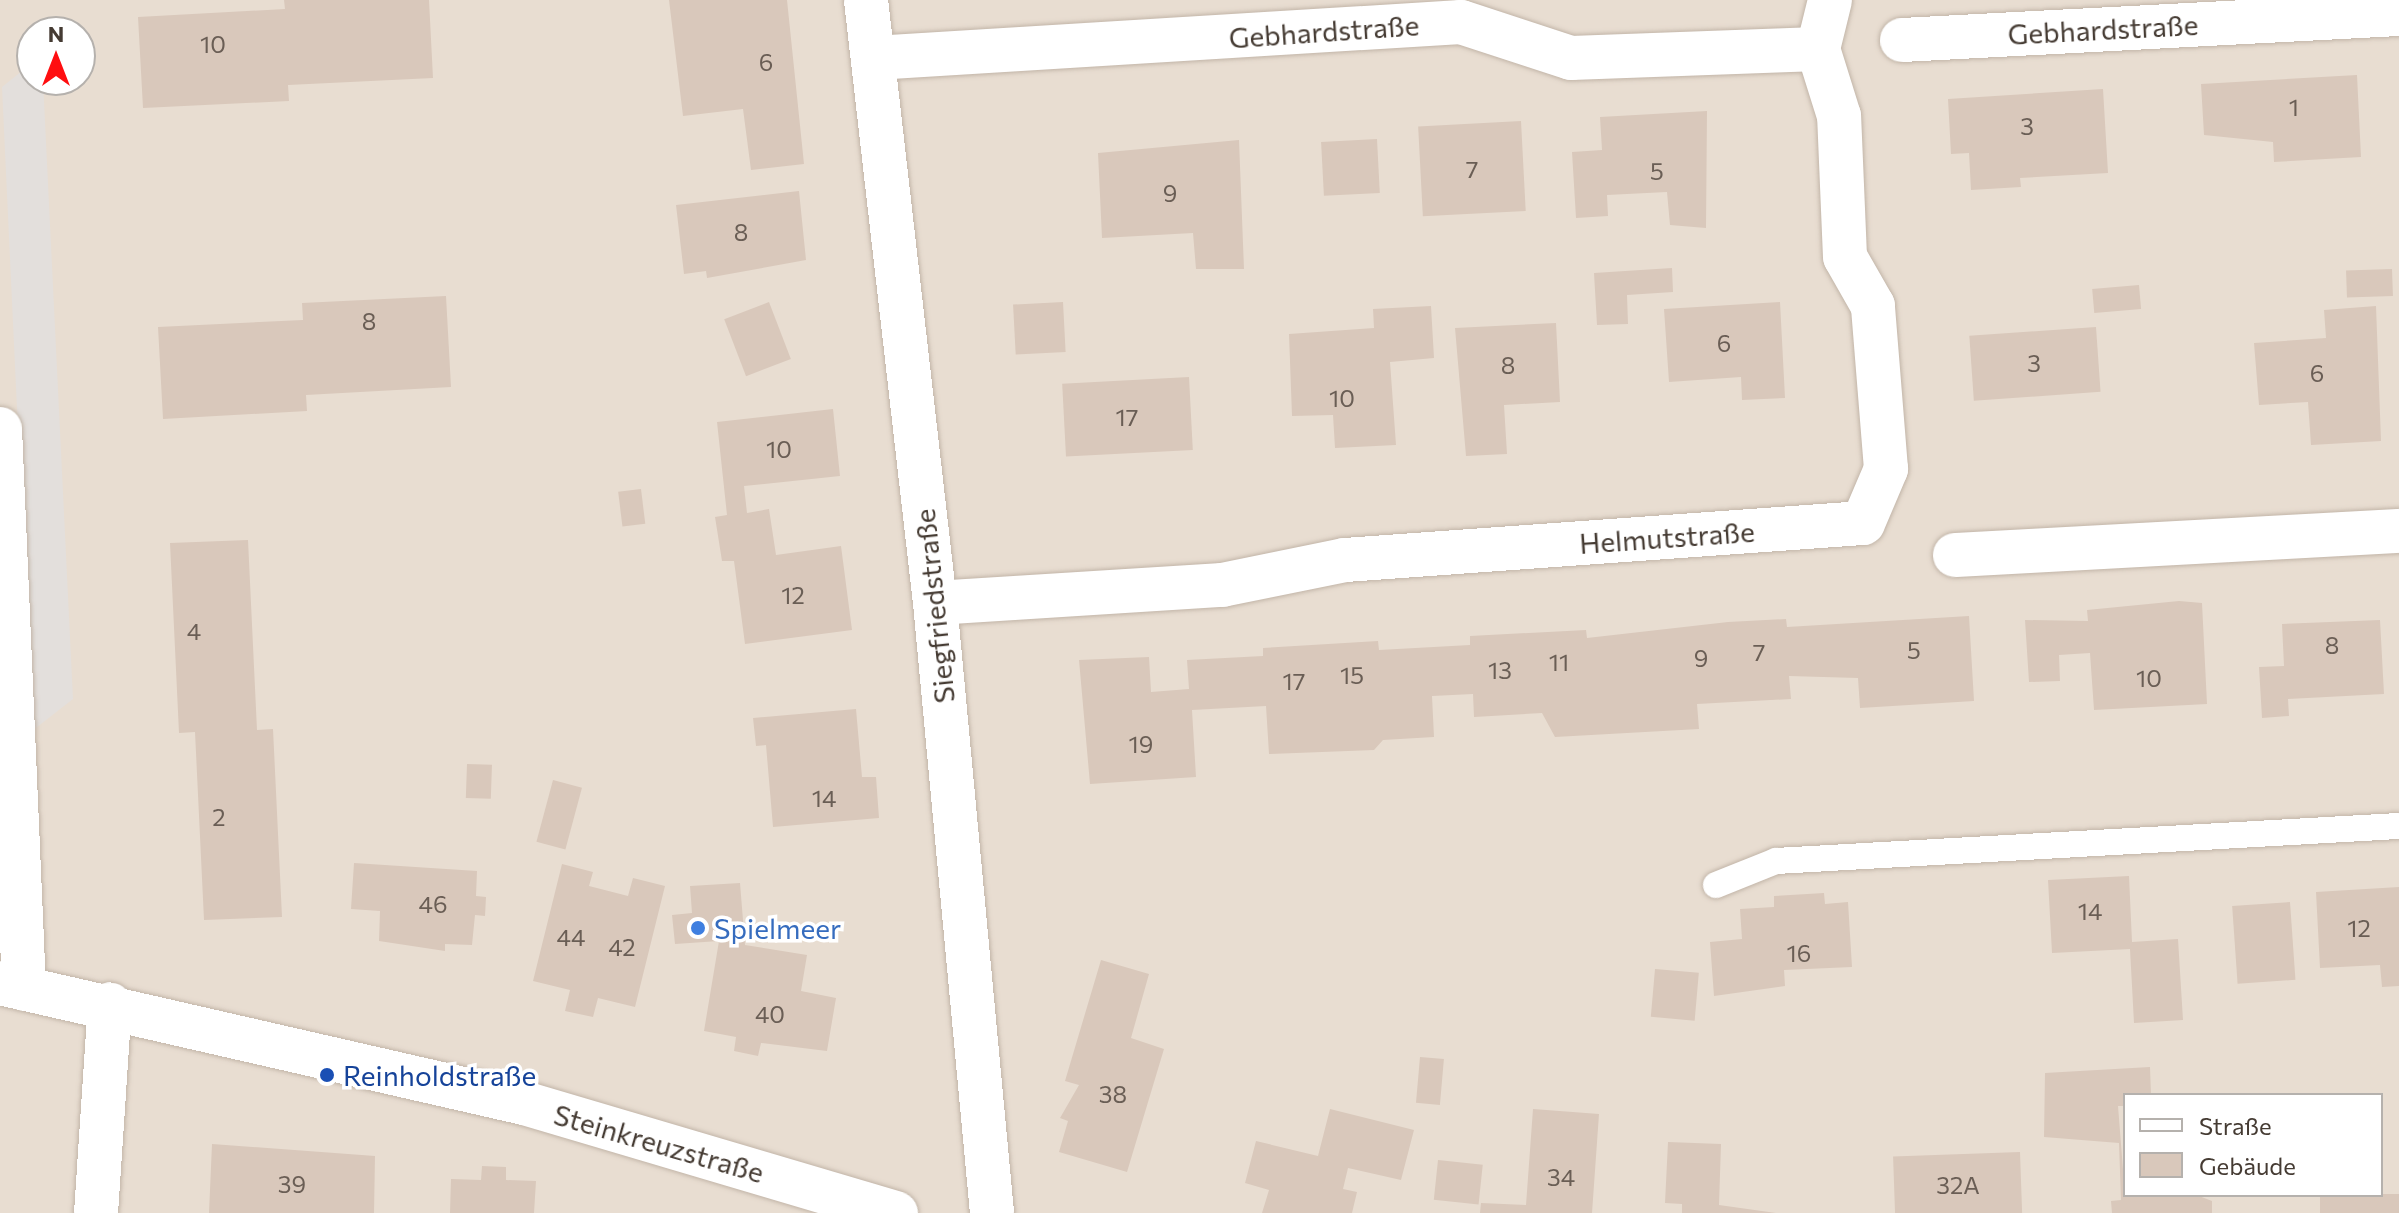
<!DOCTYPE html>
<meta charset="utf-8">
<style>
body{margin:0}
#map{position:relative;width:2399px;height:1213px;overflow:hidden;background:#f3ece3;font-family:Commissioner,sans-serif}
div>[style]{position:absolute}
.residential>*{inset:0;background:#e8ddd1}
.parking>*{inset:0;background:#e3dfdc}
.building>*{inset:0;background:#d9c8bb;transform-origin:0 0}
.roads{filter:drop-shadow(0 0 2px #c2b5a8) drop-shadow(0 0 2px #c2b5a8)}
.service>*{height:26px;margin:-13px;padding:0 13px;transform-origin:13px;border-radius:13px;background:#fff}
.minor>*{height:44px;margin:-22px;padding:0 22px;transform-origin:22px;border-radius:22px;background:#fff}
.dots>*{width:22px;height:22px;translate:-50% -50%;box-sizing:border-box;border:4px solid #fff;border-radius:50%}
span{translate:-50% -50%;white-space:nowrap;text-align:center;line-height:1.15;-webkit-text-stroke:7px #fff;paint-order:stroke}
.number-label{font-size:24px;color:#6a5e55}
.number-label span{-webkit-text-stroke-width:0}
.street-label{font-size:28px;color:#453b33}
.shop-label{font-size:28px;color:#366cbe}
.left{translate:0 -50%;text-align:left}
.transit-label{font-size:28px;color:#164399}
.legend{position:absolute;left:2123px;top:1093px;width:260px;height:104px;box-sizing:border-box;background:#fff;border:2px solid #b5b1ad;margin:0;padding:10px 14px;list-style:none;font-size:24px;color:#453b33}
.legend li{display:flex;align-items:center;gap:16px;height:40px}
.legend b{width:40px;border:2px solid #b5b1ad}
.north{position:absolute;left:16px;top:16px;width:80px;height:80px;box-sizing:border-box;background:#fff;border:2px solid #b5b1ad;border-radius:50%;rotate:0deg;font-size:22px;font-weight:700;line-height:32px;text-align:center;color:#453b33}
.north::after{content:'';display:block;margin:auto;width:28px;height:36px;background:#ff0e10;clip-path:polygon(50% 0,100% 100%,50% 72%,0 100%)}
</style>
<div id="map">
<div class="residential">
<i style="clip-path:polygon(evenodd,0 0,2399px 0,2399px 1213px,0 1213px,0 0,32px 32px,80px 32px,80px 80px,32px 80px,32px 32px,0 0,2125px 1095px,2381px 1095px,2381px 1195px,2125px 1195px,2125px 1095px)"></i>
</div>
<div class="parking">
<i style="clip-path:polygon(32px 63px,32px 80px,43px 80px,73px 699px,32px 731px,2px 87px)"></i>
</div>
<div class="building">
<i style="clip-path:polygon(284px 0,429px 0,433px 78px,288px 85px,289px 101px,143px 108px,138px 17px,285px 9px)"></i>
<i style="clip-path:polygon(669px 0,787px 0,804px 164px,751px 170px,743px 109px,683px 116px)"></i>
<i style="clip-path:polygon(2357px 75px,2361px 157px,2274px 162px,2273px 142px,2204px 135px,2201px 84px)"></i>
<i style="clip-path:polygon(2103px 89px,2108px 173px,2020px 178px,2021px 187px,1971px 190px,1969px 153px,1951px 154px,1948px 99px)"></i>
<i style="clip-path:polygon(1707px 111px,1706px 228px,1670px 225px,1667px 192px,1607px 195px,1608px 216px,1576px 218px,1572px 152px,1602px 150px,1600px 117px)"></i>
<i style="left:1521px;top:121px;width:90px;height:103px;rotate:87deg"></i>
<i style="left:1377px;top:139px;width:54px;height:56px;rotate:87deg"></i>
<i style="clip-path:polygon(1239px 140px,1244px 269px,1196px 269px,1193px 233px,1102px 238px,1098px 153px)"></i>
<i style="clip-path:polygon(799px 191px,806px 260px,707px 278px,706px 271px,684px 274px,676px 205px)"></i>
<i style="clip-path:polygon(1672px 268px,1673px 292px,1627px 295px,1628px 324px,1597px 325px,1594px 273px)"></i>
<i style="left:2392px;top:269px;width:27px;height:46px;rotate:88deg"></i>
<i style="left:2139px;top:285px;width:24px;height:47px;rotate:85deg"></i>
<i style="clip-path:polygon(446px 296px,451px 387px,306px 395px,307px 411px,163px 419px,158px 327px,303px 320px,302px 303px)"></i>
<i style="left:769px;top:302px;width:61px;height:48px;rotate:69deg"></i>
<i style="left:1063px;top:302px;width:50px;height:50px;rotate:87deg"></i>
<i style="clip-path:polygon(1780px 302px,1785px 398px,1742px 400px,1741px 377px,1669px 382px,1664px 309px)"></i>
<i style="clip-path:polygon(1431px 306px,1434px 358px,1390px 362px,1396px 445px,1335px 448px,1333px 415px,1292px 416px,1289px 334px,1374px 328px,1373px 309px)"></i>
<i style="clip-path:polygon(2376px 306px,2381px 441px,2311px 445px,2308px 402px,2259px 405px,2254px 343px,2326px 338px,2324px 310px)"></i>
<i style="clip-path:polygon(1556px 323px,1560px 402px,1504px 405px,1507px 454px,1466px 456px,1455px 328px)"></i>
<i style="left:2096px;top:327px;width:65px;height:127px;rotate:86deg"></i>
<i style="left:1189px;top:377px;width:73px;height:127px;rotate:87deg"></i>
<i style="clip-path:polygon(833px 409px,840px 476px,744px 486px,747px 513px,769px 509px,776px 555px,841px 546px,852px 630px,745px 644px,734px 561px,722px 561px,715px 517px,727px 515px,717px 422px)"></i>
<i style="left:641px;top:489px;width:35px;height:23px;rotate:83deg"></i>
<i style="clip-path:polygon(248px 540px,257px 730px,273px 729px,282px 917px,204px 920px,195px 732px,179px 733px,170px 543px)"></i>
<i style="clip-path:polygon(2179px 601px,2202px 603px,2207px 704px,2094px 710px,2090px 653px,2059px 655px,2060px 681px,2029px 682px,2025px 620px,2088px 621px,2087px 610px)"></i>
<i style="clip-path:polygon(1969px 616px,1974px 701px,1860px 708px,1858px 678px,1789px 676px,1791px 699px,1697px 704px,1699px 729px,1555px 737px,1542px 713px,1474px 717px,1473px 694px,1432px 696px,1434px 737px,1383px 740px,1374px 750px,1269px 754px,1266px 706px,1192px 710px,1196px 777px,1090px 784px,1079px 660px,1149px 657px,1151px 692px,1189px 689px,1187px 660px,1263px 656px,1263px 648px,1378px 641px,1379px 650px,1470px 645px,1470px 636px,1586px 630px,1587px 638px,1728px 622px,1786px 619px,1787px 627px)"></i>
<i style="clip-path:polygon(2380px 620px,2384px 694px,2288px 699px,2289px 716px,2262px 718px,2259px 667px,2284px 666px,2282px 624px)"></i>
<i style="clip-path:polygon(856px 709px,862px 777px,876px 777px,879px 818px,773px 827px,766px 745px,756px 746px,753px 718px)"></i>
<i style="left:467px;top:764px;width:25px;height:34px;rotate:2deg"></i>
<i style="left:553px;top:780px;width:30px;height:64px;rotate:15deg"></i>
<i style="clip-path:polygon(354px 863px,477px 871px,476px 896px,486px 897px,485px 916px,475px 915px,472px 945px,445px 944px,445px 951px,379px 941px,380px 911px,351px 909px)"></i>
<i style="clip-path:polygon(562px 864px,593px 872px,589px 886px,628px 896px,633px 878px,665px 886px,635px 1007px,598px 998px,593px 1017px,565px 1011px,570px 990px,533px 981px)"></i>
<i style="clip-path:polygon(2129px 876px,2132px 942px,2178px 939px,2183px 1020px,2134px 1023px,2130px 949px,2052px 953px,2048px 880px)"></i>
<i style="clip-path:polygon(740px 883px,745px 945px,807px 955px,801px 991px,836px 998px,827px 1051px,761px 1043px,758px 1056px,734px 1051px,736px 1037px,704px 1031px,719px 941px,675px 944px,672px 915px,692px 913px,690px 886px)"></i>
<i style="clip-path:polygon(2399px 887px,2399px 986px,2382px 987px,2380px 965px,2320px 968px,2316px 892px)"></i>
<i style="clip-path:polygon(1824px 893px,1825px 904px,1848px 902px,1852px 967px,1784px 970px,1785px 986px,1714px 996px,1710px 942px,1742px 939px,1740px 909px,1774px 907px,1774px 896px)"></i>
<i style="left:2290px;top:902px;width:78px;height:58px;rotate:86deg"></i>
<i style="clip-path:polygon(1101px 960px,1149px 974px,1131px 1038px,1164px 1049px,1127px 1172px,1059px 1152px,1068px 1121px,1060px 1118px,1079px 1085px,1065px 1081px)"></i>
<i style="left:1655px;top:969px;width:44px;height:48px;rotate:5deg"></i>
<i style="left:1420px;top:1057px;width:24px;height:46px;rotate:5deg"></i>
<i style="clip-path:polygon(2150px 1067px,2151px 1095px,2125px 1095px,2125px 1106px,2118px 1106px,2125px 1195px,2199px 1196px,2212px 1201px,2212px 1213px,2112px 1213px,2111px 1201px,2121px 1200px,2119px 1143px,2044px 1137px,2045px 1073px)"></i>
<i style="clip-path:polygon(1330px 1109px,1414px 1130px,1401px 1180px,1348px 1168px,1343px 1189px,1357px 1192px,1352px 1213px,1262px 1213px,1269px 1190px,1245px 1183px,1256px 1141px,1318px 1156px)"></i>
<i style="clip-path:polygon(1533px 1109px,1599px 1114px,1592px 1213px,1480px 1213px,1481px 1203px,1526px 1205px)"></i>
<i style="clip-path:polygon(1668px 1142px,1721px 1144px,1719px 1205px,1776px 1213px,1682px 1213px,1682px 1204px,1665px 1203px)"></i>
<i style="clip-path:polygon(212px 1144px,375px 1156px,374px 1213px,209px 1213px)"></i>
<i style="left:2020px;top:1152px;width:61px;height:127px;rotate:88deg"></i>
<i style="left:1438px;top:1160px;width:45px;height:40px;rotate:6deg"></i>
<i style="clip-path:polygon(482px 1166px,506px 1167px,506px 1180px,536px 1181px,534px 1213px,450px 1213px,451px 1179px,481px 1180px)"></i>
<i style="left:2399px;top:1194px;width:19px;height:79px;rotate:90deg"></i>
</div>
<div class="roads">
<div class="service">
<i style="left:1716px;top:885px;width:65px;rotate:-21.8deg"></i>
<i style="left:1776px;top:861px;width:624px;rotate:-3.22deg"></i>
</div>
<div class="minor">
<i style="left:866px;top:0;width:607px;rotate:83.47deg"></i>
<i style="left:935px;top:603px;width:613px;rotate:84.66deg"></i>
<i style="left:1902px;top:40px;width:498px;rotate:-3deg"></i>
<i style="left:874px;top:58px;width:588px;rotate:-3.51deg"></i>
<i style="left:1461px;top:22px;width:116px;rotate:18.1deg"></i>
<i style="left:1571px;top:58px;width:247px;rotate:-2.1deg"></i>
<i style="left:0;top:429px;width:560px;rotate:87.54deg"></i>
<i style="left:1955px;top:555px;width:445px;rotate:-3.1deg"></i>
<i style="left:935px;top:603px;width:288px;rotate:-3.6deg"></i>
<i style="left:1222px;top:585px;width:126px;rotate:-11.5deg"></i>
<i style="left:1345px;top:560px;width:519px;rotate:-4.09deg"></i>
<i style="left:1863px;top:523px;width:59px;rotate:-66.9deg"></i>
<i style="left:1886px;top:469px;width:164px;rotate:-94.6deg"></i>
<i style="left:1873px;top:306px;width:56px;rotate:-119.7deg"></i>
<i style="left:1845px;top:257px;width:141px;rotate:-92.4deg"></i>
<i style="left:1839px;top:116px;width:70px;rotate:-107.4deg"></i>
<i style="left:1818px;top:49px;width:50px;rotate:-76.2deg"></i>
<i style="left:0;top:983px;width:538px;rotate:12.9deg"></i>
<i style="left:524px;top:1103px;width:388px;rotate:16.5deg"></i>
<i style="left:96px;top:1213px;width:209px;rotate:-86.2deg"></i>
</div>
</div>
<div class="dots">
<i style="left:698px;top:928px;background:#3f7fe0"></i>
<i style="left:327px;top:1075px;background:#1a4fb4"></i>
</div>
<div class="number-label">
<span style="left:213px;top:44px">10</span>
<span style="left:766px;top:62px">6</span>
<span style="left:2294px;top:107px">1</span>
<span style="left:2027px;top:126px">3</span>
<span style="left:1472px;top:169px">7</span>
<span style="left:1657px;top:171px">5</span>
<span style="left:1170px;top:193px">9</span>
<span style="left:741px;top:232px">8</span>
<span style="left:369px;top:321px">8</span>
<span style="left:1724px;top:343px">6</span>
<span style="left:2034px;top:363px">3</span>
<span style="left:1508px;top:365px">8</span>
<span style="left:2317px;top:373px">6</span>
<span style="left:1342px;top:398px">10</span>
<span style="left:1127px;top:417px">17</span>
<span style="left:779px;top:449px">10</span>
<span style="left:793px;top:595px">12</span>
<span style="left:194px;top:631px">4</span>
<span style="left:2332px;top:645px">8</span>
<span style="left:1914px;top:650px">5</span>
<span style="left:1759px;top:652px">7</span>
<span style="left:1701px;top:658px">9</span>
<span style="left:1559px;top:662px">11</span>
<span style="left:1500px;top:670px">13</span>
<span style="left:1352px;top:675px">15</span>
<span style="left:2149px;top:678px">10</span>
<span style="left:1294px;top:681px">17</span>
<span style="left:1141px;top:744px">19</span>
<span style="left:824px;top:798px">14</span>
<span style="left:219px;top:817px">2</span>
<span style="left:433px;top:904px">46</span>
<span style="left:2090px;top:911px">14</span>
<span style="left:2359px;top:928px">12</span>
<span style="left:571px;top:937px">44</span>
<span style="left:622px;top:947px">42</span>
<span style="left:1799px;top:953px">16</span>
<span style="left:770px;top:1014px">40</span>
<span style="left:1113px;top:1094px">38</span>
<span style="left:1561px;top:1177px">34</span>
<span style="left:292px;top:1184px">39</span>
<span style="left:1958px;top:1185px">32A</span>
</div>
<div class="street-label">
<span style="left:2103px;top:29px;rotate:-3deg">Gebhardstraße</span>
<span style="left:1324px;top:31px;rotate:-4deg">Gebhardstraße</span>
<span style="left:1667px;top:537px;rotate:-4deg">Helmutstraße</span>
<span style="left:934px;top:606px;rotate:-96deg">Siegfriedstraße</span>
<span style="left:659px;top:1143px;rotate:16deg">Steinkreuzstraße</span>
</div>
<div class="shop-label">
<span class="left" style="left:714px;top:928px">Spielmeer</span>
</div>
<div class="transit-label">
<span class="left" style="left:343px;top:1075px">Reinholdstraße</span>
</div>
<ul class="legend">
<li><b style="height:10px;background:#fff"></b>Straße</li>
<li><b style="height:22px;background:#d9c8bb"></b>Gebäude</li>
</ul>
<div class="north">N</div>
</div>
